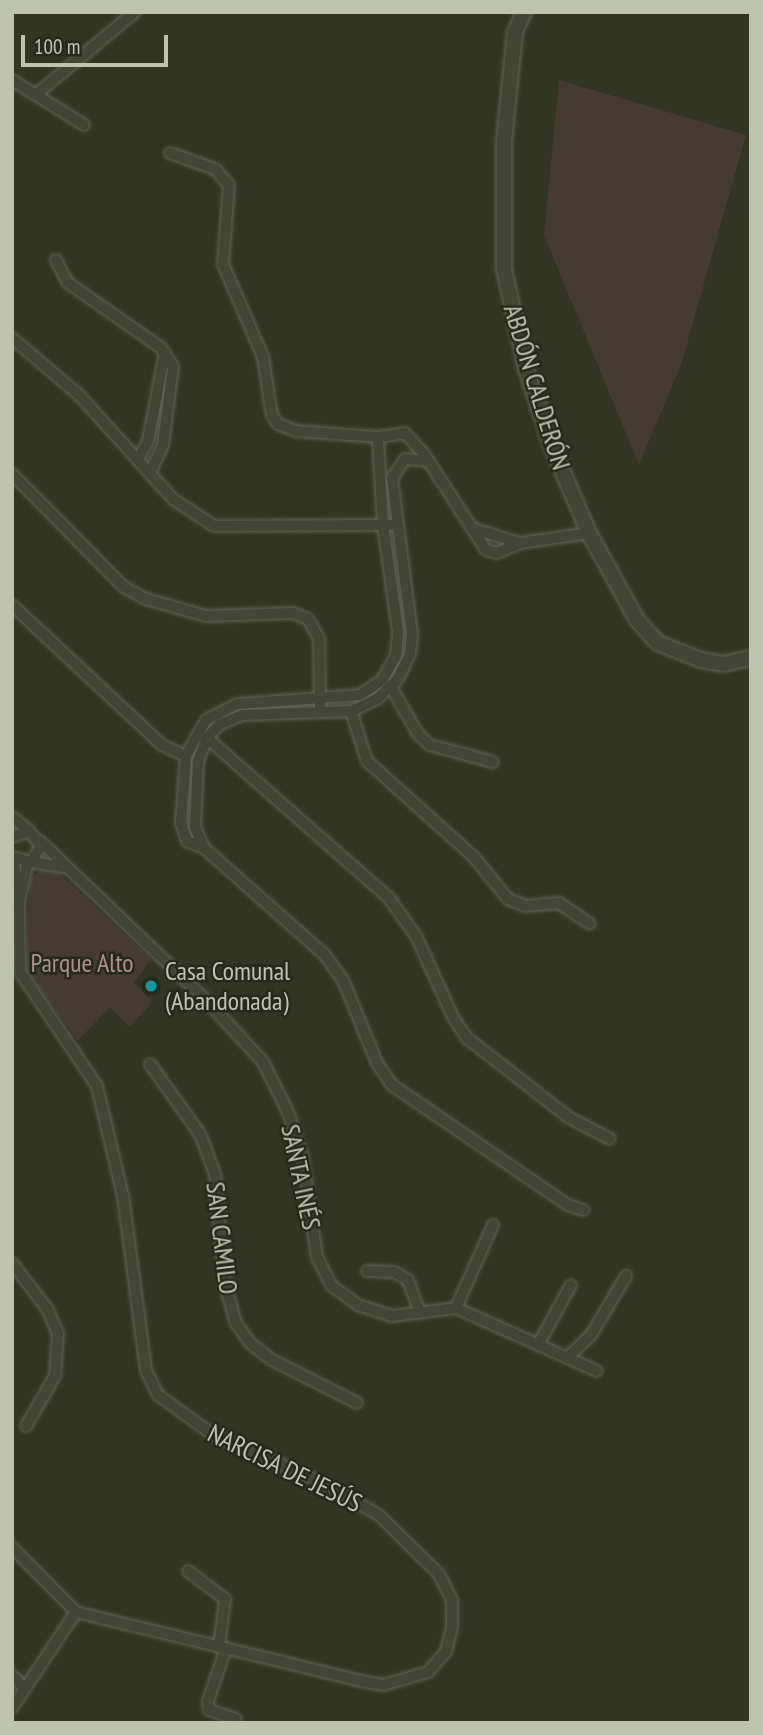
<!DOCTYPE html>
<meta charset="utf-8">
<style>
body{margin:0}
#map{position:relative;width:763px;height:1735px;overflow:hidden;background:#323521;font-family:"PT Sans Narrow",sans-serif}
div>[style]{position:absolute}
.green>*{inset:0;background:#463b31}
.roads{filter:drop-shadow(0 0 2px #606452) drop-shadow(0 0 2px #606452)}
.minor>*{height:10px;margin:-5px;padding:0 5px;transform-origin:5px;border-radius:5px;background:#434634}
.tertiary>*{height:14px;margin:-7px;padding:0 7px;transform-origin:7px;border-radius:7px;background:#434634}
.dots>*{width:19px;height:19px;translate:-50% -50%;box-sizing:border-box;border:4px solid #272a1a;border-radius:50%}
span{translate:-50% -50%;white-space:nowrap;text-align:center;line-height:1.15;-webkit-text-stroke:5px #272a1a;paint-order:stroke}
.street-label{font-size:26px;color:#bec3ae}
.park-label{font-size:26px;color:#ac8e93}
.poi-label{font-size:26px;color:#bec3ae}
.left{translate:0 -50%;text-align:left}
.frame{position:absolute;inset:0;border:14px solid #bec3ae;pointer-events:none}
.scale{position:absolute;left:21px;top:35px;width:147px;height:32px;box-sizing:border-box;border:4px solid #bec3ae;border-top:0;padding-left:9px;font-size:21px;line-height:24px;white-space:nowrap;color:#bec3ae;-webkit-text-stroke:5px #272a1a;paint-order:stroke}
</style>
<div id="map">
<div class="green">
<i style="clip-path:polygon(559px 80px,746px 135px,681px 365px,639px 465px,544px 235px)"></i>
<i style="clip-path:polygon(46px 867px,59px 873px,151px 959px,134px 983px,153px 1002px,129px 1027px,110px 1007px,78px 1040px,26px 970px,30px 878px)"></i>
</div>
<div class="roads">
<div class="minor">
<i style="left:12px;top:80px;width:85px;rotate:32deg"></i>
<i style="left:38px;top:93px;width:126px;rotate:-39.9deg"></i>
<i style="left:170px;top:153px;width:48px;rotate:19.6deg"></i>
<i style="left:215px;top:169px;width:21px;rotate:49deg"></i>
<i style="left:229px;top:185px;width:79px;rotate:94.3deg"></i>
<i style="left:223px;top:264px;width:101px;rotate:66.7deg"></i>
<i style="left:263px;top:357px;width:59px;rotate:81.2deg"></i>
<i style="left:272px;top:415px;width:11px;rotate:56deg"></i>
<i style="left:278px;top:424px;width:19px;rotate:21deg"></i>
<i style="left:296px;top:431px;width:82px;rotate:4.2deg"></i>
<i style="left:378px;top:437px;width:27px;rotate:-8deg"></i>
<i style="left:405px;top:433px;width:28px;rotate:48deg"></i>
<i style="left:424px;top:454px;width:114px;rotate:57.1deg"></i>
<i style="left:486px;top:550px;width:11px;rotate:15deg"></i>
<i style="left:497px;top:553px;width:25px;rotate:-23deg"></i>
<i style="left:520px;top:543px;width:70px;rotate:-8.2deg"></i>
<i style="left:56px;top:260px;width:25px;rotate:63deg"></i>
<i style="left:67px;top:282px;width:113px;rotate:35deg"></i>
<i style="left:160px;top:347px;width:23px;rotate:56deg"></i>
<i style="left:173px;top:366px;width:80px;rotate:97.2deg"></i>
<i style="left:163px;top:445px;width:31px;rotate:115deg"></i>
<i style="left:12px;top:338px;width:88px;rotate:40.4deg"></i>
<i style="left:79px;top:395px;width:140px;rotate:47.9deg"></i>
<i style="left:173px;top:499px;width:49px;rotate:33.4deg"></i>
<i style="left:214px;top:526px;width:176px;rotate:-0.3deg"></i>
<i style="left:138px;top:459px;width:21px;rotate:-61deg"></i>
<i style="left:148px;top:441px;width:90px;rotate:-79.1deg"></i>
<i style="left:429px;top:461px;width:24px;rotate:-175deg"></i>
<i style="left:405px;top:459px;width:23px;rotate:124deg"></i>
<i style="left:392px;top:478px;width:158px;rotate:82.7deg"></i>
<i style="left:412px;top:635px;width:19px;rotate:96deg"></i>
<i style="left:410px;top:654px;width:28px;rotate:116deg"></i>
<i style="left:398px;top:679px;width:29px;rotate:136deg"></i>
<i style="left:377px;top:699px;width:29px;rotate:155deg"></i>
<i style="left:351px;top:711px;width:109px;rotate:177.9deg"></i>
<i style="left:242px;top:715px;width:25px;rotate:157deg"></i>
<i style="left:219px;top:725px;width:18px;rotate:133deg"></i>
<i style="left:207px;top:738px;width:26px;rotate:111deg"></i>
<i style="left:198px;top:762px;width:65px;rotate:92.6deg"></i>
<i style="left:195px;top:827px;width:23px;rotate:67deg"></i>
<i style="left:204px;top:848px;width:160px;rotate:41.5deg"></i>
<i style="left:324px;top:954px;width:32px;rotate:54deg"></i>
<i style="left:343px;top:980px;width:90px;rotate:67.7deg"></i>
<i style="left:377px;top:1063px;width:27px;rotate:56deg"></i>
<i style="left:392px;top:1085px;width:213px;rotate:34.3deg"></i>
<i style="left:568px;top:1205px;width:16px;rotate:18deg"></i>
<i style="left:12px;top:474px;width:159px;rotate:45.3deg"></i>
<i style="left:124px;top:587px;width:25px;rotate:29deg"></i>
<i style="left:146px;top:599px;width:62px;rotate:15.8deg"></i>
<i style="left:206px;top:616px;width:87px;rotate:-2deg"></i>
<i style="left:293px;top:613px;width:16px;rotate:22deg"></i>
<i style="left:308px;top:619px;width:23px;rotate:61deg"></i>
<i style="left:319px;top:639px;width:67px;rotate:89.1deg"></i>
<i style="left:471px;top:528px;width:51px;rotate:17deg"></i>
<i style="left:12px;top:605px;width:205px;rotate:43deg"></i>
<i style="left:162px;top:745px;width:26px;rotate:25deg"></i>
<i style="left:391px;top:687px;width:54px;rotate:60.1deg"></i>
<i style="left:418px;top:734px;width:16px;rotate:43deg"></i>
<i style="left:430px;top:745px;width:65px;rotate:15.1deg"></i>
<i style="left:351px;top:711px;width:52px;rotate:72.3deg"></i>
<i style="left:367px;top:761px;width:144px;rotate:41.9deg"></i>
<i style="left:474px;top:857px;width:54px;rotate:51deg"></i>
<i style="left:508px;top:899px;width:18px;rotate:22deg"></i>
<i style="left:525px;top:906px;width:34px;rotate:-5deg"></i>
<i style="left:559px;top:903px;width:37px;rotate:34deg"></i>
<i style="left:207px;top:738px;width:242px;rotate:41.3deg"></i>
<i style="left:389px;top:898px;width:47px;rotate:54.6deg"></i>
<i style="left:416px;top:936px;width:91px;rotate:65.4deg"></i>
<i style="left:454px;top:1019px;width:23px;rotate:56deg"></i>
<i style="left:467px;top:1038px;width:128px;rotate:38deg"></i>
<i style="left:568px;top:1117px;width:47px;rotate:27.6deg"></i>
<i style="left:12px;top:817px;width:22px;rotate:39deg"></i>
<i style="left:12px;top:837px;width:18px;rotate:-19deg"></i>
<i style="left:29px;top:831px;width:19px;rotate:51deg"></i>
<i style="left:41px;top:846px;width:19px;rotate:122deg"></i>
<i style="left:31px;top:862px;width:20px;rotate:-165deg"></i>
<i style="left:40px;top:841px;width:231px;rotate:43.8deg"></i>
<i style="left:207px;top:1001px;width:83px;rotate:47.4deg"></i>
<i style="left:263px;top:1062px;width:56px;rotate:63.4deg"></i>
<i style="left:288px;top:1112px;width:48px;rotate:71.9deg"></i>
<i style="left:303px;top:1158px;width:100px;rotate:82deg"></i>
<i style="left:317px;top:1257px;width:33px;rotate:63deg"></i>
<i style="left:332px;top:1286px;width:32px;rotate:36deg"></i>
<i style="left:358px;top:1305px;width:36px;rotate:18deg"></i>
<i style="left:392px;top:1316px;width:64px;rotate:-7.1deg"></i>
<i style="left:456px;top:1308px;width:154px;rotate:24.1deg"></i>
<i style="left:204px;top:848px;width:18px;rotate:-158deg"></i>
<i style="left:187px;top:841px;width:19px;rotate:-108deg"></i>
<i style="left:181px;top:823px;width:67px;rotate:-85.7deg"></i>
<i style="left:186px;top:756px;width:41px;rotate:-60.9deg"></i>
<i style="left:206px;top:720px;width:36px;rotate:-27deg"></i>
<i style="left:238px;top:704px;width:122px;rotate:-4.2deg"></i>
<i style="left:360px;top:695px;width:27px;rotate:-34deg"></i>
<i style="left:382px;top:680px;width:28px;rotate:-60deg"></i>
<i style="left:396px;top:656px;width:25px;rotate:-85deg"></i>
<i style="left:398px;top:631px;width:107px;rotate:-98.1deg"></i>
<i style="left:383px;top:525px;width:88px;rotate:-93.3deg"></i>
<i style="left:14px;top:860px;width:40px;rotate:84.3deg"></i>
<i style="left:31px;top:862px;width:32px;rotate:9deg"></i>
<i style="left:150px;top:1064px;width:86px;rotate:54.5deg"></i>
<i style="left:200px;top:1134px;width:43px;rotate:69.4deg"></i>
<i style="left:215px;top:1174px;width:111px;rotate:84.9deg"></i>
<i style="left:225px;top:1285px;width:40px;rotate:74deg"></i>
<i style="left:236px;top:1323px;width:24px;rotate:55deg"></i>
<i style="left:250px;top:1343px;width:28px;rotate:38deg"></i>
<i style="left:272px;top:1360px;width:95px;rotate:26.8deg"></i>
<i style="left:12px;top:1263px;width:59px;rotate:52.5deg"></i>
<i style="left:48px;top:1310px;width:25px;rotate:67deg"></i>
<i style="left:58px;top:1333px;width:43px;rotate:94deg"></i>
<i style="left:55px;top:1376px;width:58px;rotate:120.1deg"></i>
<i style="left:367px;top:1271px;width:27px;rotate:2deg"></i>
<i style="left:394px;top:1272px;width:16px;rotate:30deg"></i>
<i style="left:408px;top:1280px;width:35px;rotate:70deg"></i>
<i style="left:456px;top:1308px;width:91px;rotate:-66deg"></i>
<i style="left:538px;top:1345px;width:68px;rotate:-61.2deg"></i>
<i style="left:567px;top:1358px;width:33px;rotate:-44deg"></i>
<i style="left:591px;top:1335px;width:69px;rotate:-59.3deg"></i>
<i style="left:12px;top:1547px;width:91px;rotate:45.4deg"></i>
<i style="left:76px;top:1612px;width:293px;rotate:13.6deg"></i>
<i style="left:361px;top:1681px;width:22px;rotate:10deg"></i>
<i style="left:383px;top:1685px;width:47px;rotate:-16.1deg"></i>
<i style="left:428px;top:1672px;width:28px;rotate:-49deg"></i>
<i style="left:446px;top:1651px;width:25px;rotate:-76deg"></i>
<i style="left:452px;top:1627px;width:27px;rotate:-90deg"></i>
<i style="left:452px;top:1600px;width:30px;rotate:-117deg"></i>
<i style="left:438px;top:1573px;width:81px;rotate:-135.5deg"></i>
<i style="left:380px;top:1516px;width:54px;rotate:-148.7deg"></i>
<i style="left:334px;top:1488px;width:133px;rotate:-156.1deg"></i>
<i style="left:212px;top:1434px;width:67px;rotate:-144.2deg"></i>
<i style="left:158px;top:1395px;width:28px;rotate:-116deg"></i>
<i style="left:146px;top:1370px;width:176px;rotate:-97.5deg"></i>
<i style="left:123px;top:1196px;width:113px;rotate:-103.3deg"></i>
<i style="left:97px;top:1086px;width:138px;rotate:-124deg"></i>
<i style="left:20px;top:972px;width:70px;rotate:-90.8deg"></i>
<i style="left:19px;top:902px;width:40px;rotate:-78deg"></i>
<i style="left:188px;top:1571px;width:46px;rotate:37.1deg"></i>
<i style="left:225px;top:1599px;width:48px;rotate:97.1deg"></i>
<i style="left:226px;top:1648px;width:56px;rotate:108.8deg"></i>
<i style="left:208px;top:1701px;width:9px;rotate:84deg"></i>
<i style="left:209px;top:1710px;width:28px;rotate:18deg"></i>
<i style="left:12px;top:1675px;width:18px;rotate:47deg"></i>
<i style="left:12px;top:1708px;width:115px;rotate:-56.3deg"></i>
</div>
<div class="tertiary">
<i style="left:524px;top:12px;width:22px;rotate:114deg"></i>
<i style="left:515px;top:32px;width:112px;rotate:95.7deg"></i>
<i style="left:504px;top:143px;width:126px;rotate:90deg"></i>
<i style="left:504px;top:269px;width:102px;rotate:77.6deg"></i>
<i style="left:526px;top:369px;width:84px;rotate:71.4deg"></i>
<i style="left:553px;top:449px;width:91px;rotate:66.8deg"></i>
<i style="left:589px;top:533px;width:99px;rotate:61.1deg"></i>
<i style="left:637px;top:620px;width:31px;rotate:48deg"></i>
<i style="left:658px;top:643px;width:46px;rotate:21.6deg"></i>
<i style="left:701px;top:660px;width:22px;rotate:10deg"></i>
<i style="left:723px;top:664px;width:29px;rotate:-12deg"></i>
</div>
</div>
<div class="dots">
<i style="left:151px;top:986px;background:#0f9aa8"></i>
</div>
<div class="street-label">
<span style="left:537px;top:387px;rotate:73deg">ABDÓN CALDERÓN</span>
<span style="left:301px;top:1177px;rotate:78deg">SANTA INÉS</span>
<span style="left:222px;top:1238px;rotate:83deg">SAN CAMILO</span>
<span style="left:285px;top:1468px;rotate:26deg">NARCISA DE JESÚS</span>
</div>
<div class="park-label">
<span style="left:82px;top:963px">Parque Alto</span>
</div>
<div class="poi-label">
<span class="left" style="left:165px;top:986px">Casa Comunal<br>(Abandonada)</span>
</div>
<div class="frame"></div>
<div class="scale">100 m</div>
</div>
